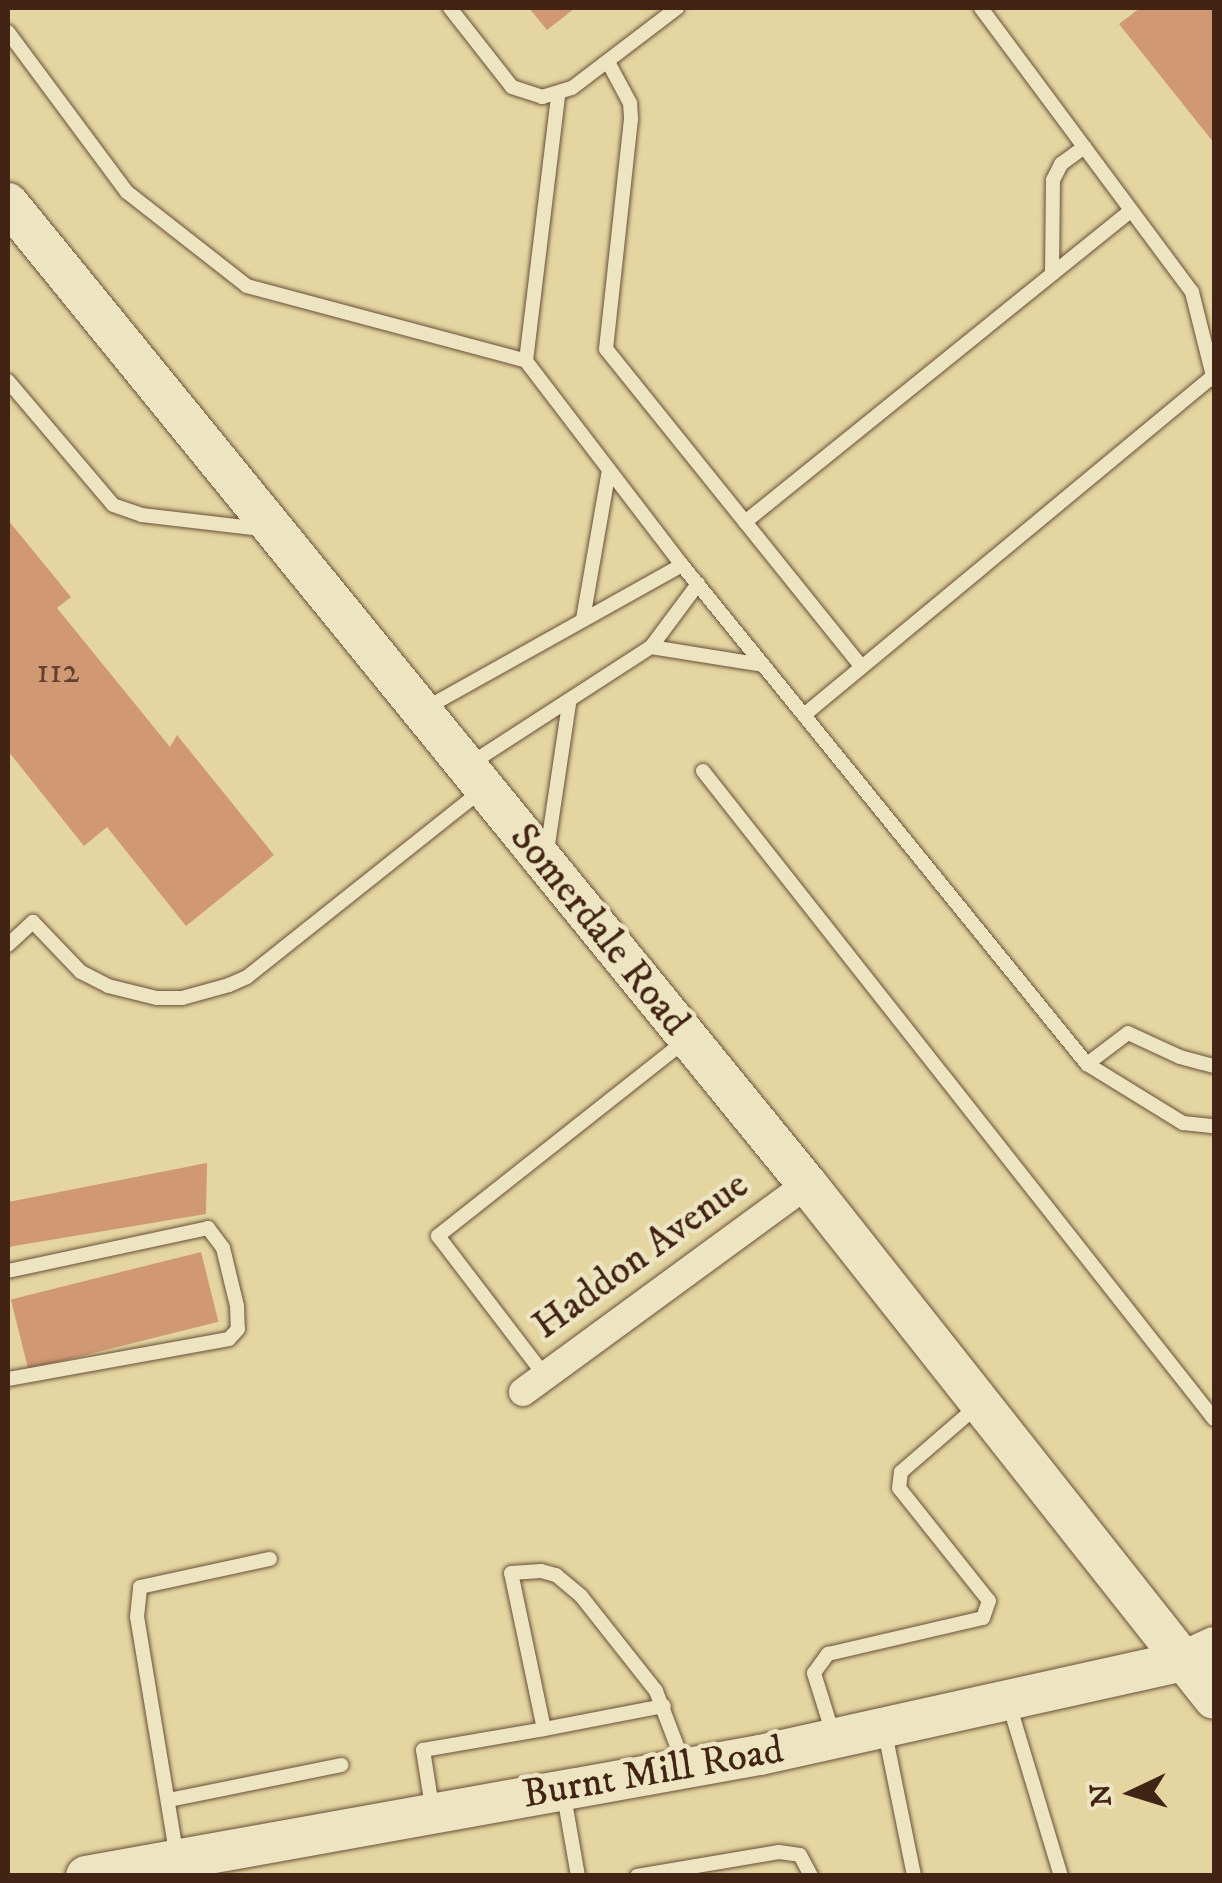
<!DOCTYPE html>
<style>
body{margin:0}
#map{position:relative;width:1222px;height:1883px;overflow:hidden;background:#e4d5a1;font-family:"IM FELL DW Pica",serif}
div>[style]{position:absolute}
.building>*{inset:0;background:#d09974;transform-origin:0 0}
.roads{filter:drop-shadow(0 0 2px #6a5038) drop-shadow(0 0 2px #6a5038)}
.lane>*{height:14px;margin:-7px;padding:0 7px;transform-origin:7px;border-radius:7px;background:#ede4c2}
.street>*{height:28px;margin:-14px;padding:0 14px;transform-origin:14px;border-radius:14px;background:#ede4c2}
.secondary>*{height:40px;margin:-20px;padding:0 20px;transform-origin:20px;border-radius:20px;background:#ede4c2}
span{translate:-50% -50%;white-space:nowrap;text-align:center;line-height:1.15;-webkit-text-stroke:9px #ede4c2;paint-order:stroke}
.number-label{font-size:35px;color:#66412d}
.number-label span{-webkit-text-stroke-width:0}
.street-label{font-size:40px;color:#422415}
.frame{position:absolute;inset:0;border:10px solid #422415;pointer-events:none}
.north{position:absolute;left:1082px;top:1743px;width:100px;height:100px;-webkit-text-stroke:8px #ede4c2;paint-order:stroke;rotate:266deg;font-size:28px;font-weight:700;line-height:40px;text-align:center;color:#422415}
.north::after{content:'';display:block;margin:auto;width:35px;height:45px;background:#422415;clip-path:polygon(50% 0,100% 100%,50% 72%,0 100%)}
</style>
<div id="map">
<div class="building">
<i style="clip-path:polygon(529px 8px,575px 8px,547px 30px)"></i>
<i style="clip-path:polygon(1140px 8px,1214px 8px,1214px 143px,1119px 24px)"></i>
<i style="clip-path:polygon(8px 520px,71px 597px,57px 608px,170px 747px,177px 735px,274px 855px,186px 926px,107px 827px,84px 846px,8px 751px)"></i>
<i style="clip-path:polygon(207px 1163px,206px 1214px,8px 1247px,8px 1202px)"></i>
<i style="left:201px;top:1252px;width:72px;height:196px;rotate:76deg"></i>
</div>
<div class="roads">
<div class="lane">
<i style="left:450px;top:8px;width:100px;rotate:51.9deg"></i>
<i style="left:512px;top:87px;width:32px;rotate:18deg"></i>
<i style="left:542px;top:97px;width:31px;rotate:-17deg"></i>
<i style="left:572px;top:88px;width:132px;rotate:-37.3deg"></i>
<i style="left:981px;top:8px;width:354px;rotate:53.4deg"></i>
<i style="left:1192px;top:292px;width:91px;rotate:76deg"></i>
<i style="left:8px;top:32px;width:199px;rotate:53.4deg"></i>
<i style="left:127px;top:192px;width:152px;rotate:38.1deg"></i>
<i style="left:247px;top:286px;width:289px;rotate:15deg"></i>
<i style="left:526px;top:361px;width:257px;rotate:52.6deg"></i>
<i style="left:682px;top:565px;width:643px;rotate:50.94deg"></i>
<i style="left:1087px;top:1064px;width:113px;rotate:31.6deg"></i>
<i style="left:1183px;top:1123px;width:31px;rotate:6deg"></i>
<i style="left:608px;top:62px;width:47px;rotate:61.8deg"></i>
<i style="left:630px;top:103px;width:16px;rotate:86deg"></i>
<i style="left:631px;top:119px;width:231px;rotate:96.2deg"></i>
<i style="left:606px;top:349px;width:408px;rotate:51.2deg"></i>
<i style="left:1052px;top:274px;width:94px;rotate:-89.4deg"></i>
<i style="left:1053px;top:180px;width:18px;rotate:-63deg"></i>
<i style="left:1061px;top:164px;width:29px;rotate:-36deg"></i>
<i style="left:526px;top:361px;width:268px;rotate:-83.1deg"></i>
<i style="left:8px;top:381px;width:162px;rotate:49.7deg"></i>
<i style="left:113px;top:505px;width:31px;rotate:19deg"></i>
<i style="left:142px;top:515px;width:120px;rotate:6.7deg"></i>
<i style="left:745px;top:522px;width:496px;rotate:-38.9deg"></i>
<i style="left:583px;top:619px;width:151px;rotate:-80.1deg"></i>
<i style="left:651px;top:647px;width:113px;rotate:9.1deg"></i>
<i style="left:426px;top:708px;width:293px;rotate:-29.2deg"></i>
<i style="left:804px;top:715px;width:530px;rotate:-39.64deg"></i>
<i style="left:470px;top:764px;width:216px;rotate:-32.9deg"></i>
<i style="left:651px;top:647px;width:79px;rotate:-53.3deg"></i>
<i style="left:703px;top:771px;width:825px;rotate:51.74deg"></i>
<i style="left:547px;top:851px;width:150px;rotate:-81.5deg"></i>
<i style="left:8px;top:945px;width:34px;rotate:-43deg"></i>
<i style="left:33px;top:922px;width:69px;rotate:46.2deg"></i>
<i style="left:81px;top:972px;width:30px;rotate:27deg"></i>
<i style="left:108px;top:986px;width:50px;rotate:13.8deg"></i>
<i style="left:157px;top:998px;width:25px"></i>
<i style="left:182px;top:998px;width:49px;rotate:-15.5deg"></i>
<i style="left:229px;top:985px;width:20px;rotate:-24deg"></i>
<i style="left:247px;top:977px;width:302px;rotate:-38.5deg"></i>
<i style="left:1087px;top:1064px;width:51px;rotate:-37.1deg"></i>
<i style="left:1128px;top:1033px;width:57px;rotate:24.8deg"></i>
<i style="left:1180px;top:1057px;width:35px;rotate:15deg"></i>
<i style="left:8px;top:1271px;width:205px;rotate:-12.1deg"></i>
<i style="left:208px;top:1228px;width:25px;rotate:53deg"></i>
<i style="left:223px;top:1248px;width:60px;rotate:76.4deg"></i>
<i style="left:237px;top:1306px;width:23px;rotate:88deg"></i>
<i style="left:238px;top:1329px;width:13px;rotate:132deg"></i>
<i style="left:229px;top:1339px;width:225px;rotate:169.7deg"></i>
<i style="left:545px;top:1376px;width:176px;rotate:-127.4deg"></i>
<i style="left:438px;top:1236px;width:318px;rotate:-38.3deg"></i>
<i style="left:1009px;top:1704px;width:180px;rotate:73.2deg"></i>
<i style="left:884px;top:1728px;width:151px;rotate:78.5deg"></i>
<i style="left:544px;top:1729px;width:122px;rotate:-10.9deg"></i>
<i style="left:834px;top:1737px;width:67px;rotate:-107.4deg"></i>
<i style="left:814px;top:1673px;width:24px;rotate:-54deg"></i>
<i style="left:828px;top:1654px;width:159px;rotate:-13.1deg"></i>
<i style="left:983px;top:1618px;width:18px;rotate:-71deg"></i>
<i style="left:989px;top:1601px;width:144px;rotate:-128.5deg"></i>
<i style="left:899px;top:1488px;width:16px;rotate:-83deg"></i>
<i style="left:901px;top:1472px;width:99px;rotate:-40.9deg"></i>
<i style="left:564px;top:1796px;width:81px;rotate:80.1deg"></i>
<i style="left:169px;top:1800px;width:176px;rotate:-11.5deg"></i>
<i style="left:433px;top:1813px;width:64px;rotate:-99deg"></i>
<i style="left:423px;top:1750px;width:123px;rotate:-9.8deg"></i>
<i style="left:544px;top:1729px;width:159px;rotate:-101.9deg"></i>
<i style="left:511px;top:1573px;width:30px;rotate:-4deg"></i>
<i style="left:541px;top:1571px;width:16px;rotate:15deg"></i>
<i style="left:556px;top:1575px;width:33px;rotate:40deg"></i>
<i style="left:581px;top:1596px;width:121px;rotate:51.7deg"></i>
<i style="left:656px;top:1691px;width:81px;rotate:69.1deg"></i>
<i style="left:177px;top:1858px;width:244px;rotate:-99.4deg"></i>
<i style="left:137px;top:1617px;width:30px;rotate:-84deg"></i>
<i style="left:140px;top:1587px;width:133px;rotate:-12.2deg"></i>
<i style="left:637px;top:1876px;width:144px;rotate:-9.6deg"></i>
<i style="left:779px;top:1852px;width:21px;rotate:8deg"></i>
<i style="left:800px;top:1855px;width:24px;rotate:62deg"></i>
</div>
<div class="street">
<i style="left:523px;top:1392px;width:352px;rotate:-36.2deg"></i>
</div>
<div class="secondary">
<i style="left:8px;top:203px;width:1265px;rotate:50.84deg"></i>
<i style="left:807px;top:1184px;width:656px;rotate:51.68deg"></i>
<i style="left:86px;top:1876px;width:685px;rotate:-10.18deg"></i>
<i style="left:760px;top:1755px;width:434px;rotate:-12.5deg"></i>
<i style="left:1184px;top:1661px;width:33px;rotate:-25deg"></i>
</div>
</div>
<div class="number-label">
<span style="left:58px;top:672px">112</span>
</div>
<div class="street-label">
<span style="left:599px;top:930px;rotate:51deg">Somerdale Road</span>
<span style="left:641px;top:1256px;rotate:-36deg">Haddon Avenue</span>
<span style="left:653px;top:1773px;rotate:-10deg">Burnt Mill Road</span>
</div>
<div class="frame"></div>
<div class="north">N</div>
</div>
